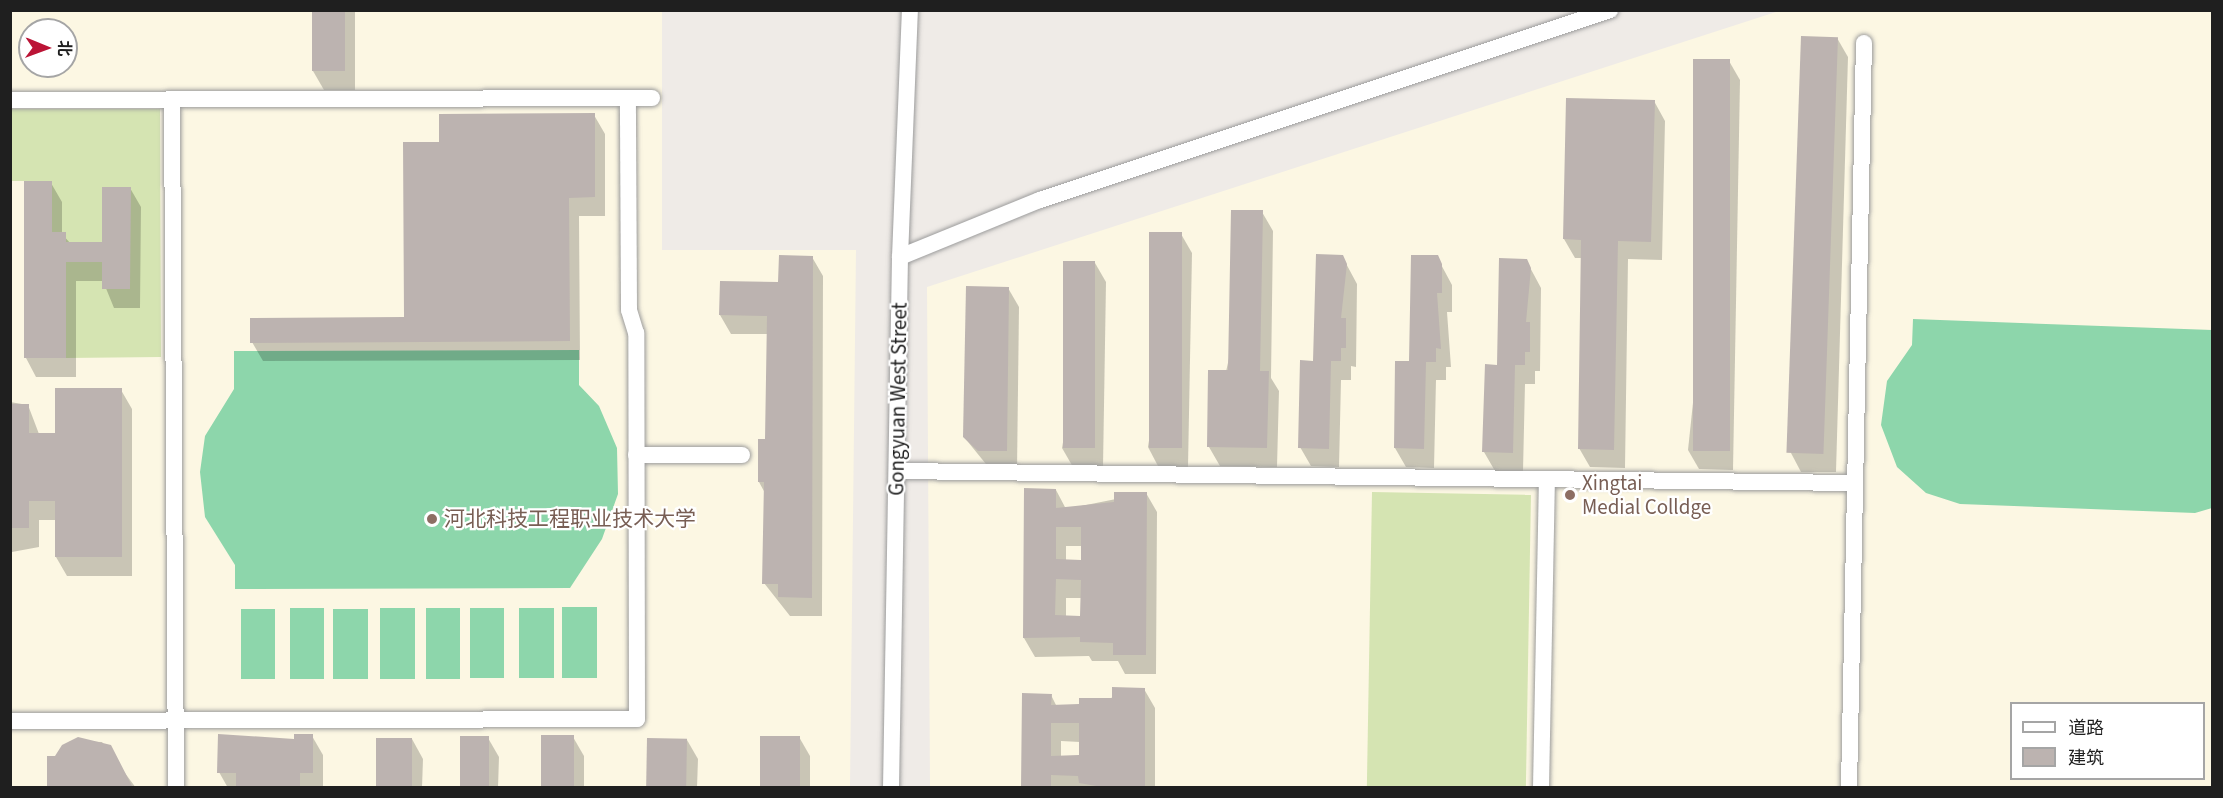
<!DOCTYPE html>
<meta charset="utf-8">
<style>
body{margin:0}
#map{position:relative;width:2223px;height:798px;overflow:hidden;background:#efebe7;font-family:"Source Sans 3","Noto Sans SC",sans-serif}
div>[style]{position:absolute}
.education>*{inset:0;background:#fcf7e3}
.grass>*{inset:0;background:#d5e4b2;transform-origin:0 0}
.pitch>*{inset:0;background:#8dd6ab;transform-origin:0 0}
.shadow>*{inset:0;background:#0003}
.building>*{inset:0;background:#bcb3b0;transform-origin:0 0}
.roads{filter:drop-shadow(0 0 2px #9c9c9c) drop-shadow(0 0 2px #9c9c9c)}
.minor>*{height:16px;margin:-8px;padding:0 8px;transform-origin:8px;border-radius:8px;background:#fff}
.dots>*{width:16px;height:16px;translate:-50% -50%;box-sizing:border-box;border:3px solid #fff;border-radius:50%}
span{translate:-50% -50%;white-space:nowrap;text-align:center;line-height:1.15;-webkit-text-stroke:4.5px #fff;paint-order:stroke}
.street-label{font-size:21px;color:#1f1f1f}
.education-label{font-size:21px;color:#785e54}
.left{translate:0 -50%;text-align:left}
.frame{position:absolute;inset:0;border:12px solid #1f1f1f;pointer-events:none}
.legend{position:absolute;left:2010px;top:702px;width:195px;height:78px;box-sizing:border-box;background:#fff;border:2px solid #a5a5a5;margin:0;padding:8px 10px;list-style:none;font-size:18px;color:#1f1f1f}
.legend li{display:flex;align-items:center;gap:12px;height:30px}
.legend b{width:30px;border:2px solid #a5a5a5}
.north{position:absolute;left:18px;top:18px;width:60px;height:60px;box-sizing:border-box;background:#fff;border:2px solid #a5a5a5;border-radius:50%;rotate:91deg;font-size:16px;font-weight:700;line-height:24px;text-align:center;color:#1f1f1f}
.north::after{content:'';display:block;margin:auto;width:21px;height:27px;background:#bb1436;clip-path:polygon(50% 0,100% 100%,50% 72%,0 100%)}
</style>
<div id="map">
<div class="education">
<i style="clip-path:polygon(evenodd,10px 11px,662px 11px,662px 250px,856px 250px,850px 787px,11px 787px,10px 11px,30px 30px,66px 30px,66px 66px,30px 66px,30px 30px)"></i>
<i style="clip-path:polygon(evenodd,1779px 11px,2212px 11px,2212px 787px,930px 787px,927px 287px,1779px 11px,2012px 704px,2204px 704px,2204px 778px,2012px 778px,2012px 704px)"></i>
</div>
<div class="grass">
<i style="clip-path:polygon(11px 109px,160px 109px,161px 357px,66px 358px,66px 262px,102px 262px,102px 289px,130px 289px,130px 187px,102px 187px,102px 242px,66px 242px,66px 232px,52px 232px,52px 181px,11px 181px)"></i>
<i style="left:1372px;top:492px;width:159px;height:295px;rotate:1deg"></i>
</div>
<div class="pitch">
<i style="clip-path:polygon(1913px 319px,2212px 330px,2212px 508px,2195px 513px,1960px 504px,1926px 493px,1897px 467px,1881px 425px,1887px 381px,1912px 345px)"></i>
<i style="clip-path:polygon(579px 350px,579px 385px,599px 406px,617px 448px,618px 494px,602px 539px,570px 588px,235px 589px,235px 565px,205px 517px,200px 472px,205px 436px,234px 389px,234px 351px)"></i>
<i style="left:597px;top:607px;width:71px;height:35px;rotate:90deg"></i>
<i style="left:324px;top:608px;width:71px;height:34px;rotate:90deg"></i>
<i style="left:380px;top:608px;width:35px;height:71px"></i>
<i style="left:426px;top:608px;width:34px;height:71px"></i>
<i style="left:470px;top:608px;width:34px;height:70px"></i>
<i style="left:519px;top:608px;width:35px;height:70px"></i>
<i style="left:241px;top:609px;width:34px;height:70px"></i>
<i style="left:333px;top:609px;width:35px;height:70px"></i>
</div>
<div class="shadow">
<i style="clip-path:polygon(313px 10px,355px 10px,355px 90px,324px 90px,313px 71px)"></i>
<i style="clip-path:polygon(1837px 38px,1848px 57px,1836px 472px,1801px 472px,1791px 453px)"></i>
<i style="clip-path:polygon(1729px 61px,1740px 80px,1733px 470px,1699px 469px,1688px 450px)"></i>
<i style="clip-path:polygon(1654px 101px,1665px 121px,1662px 260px,1628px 259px,1625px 468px,1590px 467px,1579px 448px,1583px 258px,1575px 258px,1564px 239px)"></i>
<i style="clip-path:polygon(594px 115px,605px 134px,605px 216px,579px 216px,580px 360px,263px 361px,252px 342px,406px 319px,441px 144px)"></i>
<i style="clip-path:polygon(51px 183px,62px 202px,62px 234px,71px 244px,103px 243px,130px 188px,141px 207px,140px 308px,114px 308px,103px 281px,76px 281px,76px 377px,36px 377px,26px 358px)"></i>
<i style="clip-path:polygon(1262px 212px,1273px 231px,1271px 378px,1279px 391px,1277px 467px,1220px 466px,1209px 447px)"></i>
<i style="clip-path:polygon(1181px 234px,1192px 253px,1188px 467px,1158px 466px,1148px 447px)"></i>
<i style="clip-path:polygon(1342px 256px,1357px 284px,1356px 367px,1351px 366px,1351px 380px,1341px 380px,1339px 467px,1311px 466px,1300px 447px)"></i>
<i style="clip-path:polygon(812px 257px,823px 276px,822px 616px,790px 616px,764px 583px,765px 493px,759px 482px,766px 441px,768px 334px,731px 334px,720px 315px,780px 284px)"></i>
<i style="clip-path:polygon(1437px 257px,1452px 285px,1452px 312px,1447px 312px,1451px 367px,1446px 367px,1446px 380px,1436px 380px,1434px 468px,1406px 467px,1395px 448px,1397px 362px,1410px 363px)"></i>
<i style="clip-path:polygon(1526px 260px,1541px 288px,1540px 371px,1535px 371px,1535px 384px,1525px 384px,1523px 471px,1495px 471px,1484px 452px)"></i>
<i style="clip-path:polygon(1095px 263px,1106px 282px,1103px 467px,1073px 467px,1062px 448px)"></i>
<i style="clip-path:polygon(1008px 288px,1019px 307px,1017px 470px,990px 469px,964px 437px)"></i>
<i style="clip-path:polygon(121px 390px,132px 409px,132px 576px,67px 576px,56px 557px,56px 520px,39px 520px,39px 547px,12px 552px,10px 402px,28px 405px,39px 434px,56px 434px)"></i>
<i style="clip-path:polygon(evenodd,1056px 490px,1066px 509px,1146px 493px,1157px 512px,1156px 674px,1125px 674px,1118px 661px,1092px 661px,1089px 656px,1035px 657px,1024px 638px,1056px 490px,1066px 546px,1082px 546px,1082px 561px,1066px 561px,1066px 546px,1056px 490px,1066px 598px,1082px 598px,1082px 617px,1066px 617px,1066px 598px)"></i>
<i style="clip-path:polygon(evenodd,1144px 689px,1155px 708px,1155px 788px,1022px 788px,1051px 695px,1057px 707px,1081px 706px,1144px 689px,1061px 741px,1080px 742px,1080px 757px,1061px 757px,1061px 741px)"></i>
<i style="clip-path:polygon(312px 736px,323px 755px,323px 788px,228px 788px,219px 772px)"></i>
<i style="clip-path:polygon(573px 737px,584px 756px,584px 788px,543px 788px)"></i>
<i style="clip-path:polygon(799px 737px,810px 756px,810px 788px,761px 788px)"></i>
<i style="clip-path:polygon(488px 738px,499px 757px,498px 788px,462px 788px)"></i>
<i style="clip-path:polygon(412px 739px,423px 759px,422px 788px,378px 788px)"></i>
<i style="clip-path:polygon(687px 740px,698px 759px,697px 788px,649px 788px)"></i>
<i style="clip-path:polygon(70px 741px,102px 742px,136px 788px,48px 788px)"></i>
</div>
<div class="building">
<i style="left:312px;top:10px;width:33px;height:61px"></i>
<i style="left:1801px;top:36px;width:37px;height:417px;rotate:2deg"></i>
<i style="left:1693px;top:59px;width:37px;height:392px"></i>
<i style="clip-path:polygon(1566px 98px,1655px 100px,1651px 242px,1618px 241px,1614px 450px,1578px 449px,1581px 240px,1563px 239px)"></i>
<i style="clip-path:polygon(595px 113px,595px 197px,569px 198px,570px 341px,250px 343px,250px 318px,404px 317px,403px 142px,439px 142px,439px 114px)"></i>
<i style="clip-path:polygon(24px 181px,52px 181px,52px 232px,66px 232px,66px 242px,102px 242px,102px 187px,131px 187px,130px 289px,102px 289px,102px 262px,66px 262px,66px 358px,24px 358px)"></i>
<i style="clip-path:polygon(1231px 210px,1263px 210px,1260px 371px,1269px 371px,1267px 448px,1207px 447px,1208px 370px,1228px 370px)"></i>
<i style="left:1149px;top:232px;width:33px;height:216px"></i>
<i style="clip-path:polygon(1316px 254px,1343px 255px,1347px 264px,1341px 318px,1346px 318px,1346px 348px,1341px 348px,1341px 361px,1331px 361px,1329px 449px,1298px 448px,1300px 360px,1313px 361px)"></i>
<i style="clip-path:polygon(779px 255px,813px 256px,812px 598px,778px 597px,778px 584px,762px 584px,764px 482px,758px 482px,758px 439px,765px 439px,767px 316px,719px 315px,720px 281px,778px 282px)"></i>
<i style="clip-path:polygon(1411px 255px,1438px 255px,1442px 264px,1442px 293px,1437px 293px,1441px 349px,1436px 348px,1436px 362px,1426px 362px,1424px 449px,1394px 448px,1395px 361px,1409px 361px)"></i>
<i style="clip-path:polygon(1499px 258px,1527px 259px,1531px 268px,1526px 322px,1530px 322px,1530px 352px,1525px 352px,1525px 365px,1515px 365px,1513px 453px,1482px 452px,1485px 364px,1497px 365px)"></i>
<i style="left:1063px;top:261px;width:32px;height:187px"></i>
<i style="clip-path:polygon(966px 286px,1009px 287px,1007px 451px,978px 451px,963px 437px)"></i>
<i style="clip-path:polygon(55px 388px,122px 388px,122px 557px,55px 557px,55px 501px,29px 501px,29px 528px,10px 528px,10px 404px,29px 404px,29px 433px,55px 433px)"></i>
<i style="clip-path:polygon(evenodd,1024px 488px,1056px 489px,1056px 508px,1114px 502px,1114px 492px,1147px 492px,1146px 655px,1113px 655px,1113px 643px,1080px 642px,1080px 637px,1023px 638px,1024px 488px,1056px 527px,1081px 527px,1081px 560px,1056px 559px,1056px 527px,1024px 488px,1056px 579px,1081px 580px,1080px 616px,1055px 615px,1056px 579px)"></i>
<i style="clip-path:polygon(evenodd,1112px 687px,1145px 688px,1145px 788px,1108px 788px,1079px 783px,1078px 776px,1051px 775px,1051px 788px,1021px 788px,1022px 693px,1052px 694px,1051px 705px,1079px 704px,1079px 698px,1112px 698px,1112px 687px,1051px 723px,1079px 723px,1079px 755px,1051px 756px,1051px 723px)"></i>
<i style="clip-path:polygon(218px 734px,294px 739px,294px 734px,313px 734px,313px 773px,300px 773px,300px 788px,236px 788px,236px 773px,217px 773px)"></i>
<i style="left:541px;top:735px;width:33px;height:53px"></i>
<i style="left:460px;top:736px;width:29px;height:52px"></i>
<i style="left:760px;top:736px;width:40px;height:52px"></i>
<i style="clip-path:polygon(78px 737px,111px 745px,133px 788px,47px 788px,47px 756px,55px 756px,62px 745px)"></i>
<i style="left:376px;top:738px;width:36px;height:50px"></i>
<i style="left:647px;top:738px;width:40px;height:50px;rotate:1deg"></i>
</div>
<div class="roads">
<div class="minor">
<i style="left:172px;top:99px;width:689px;rotate:89.67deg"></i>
<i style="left:10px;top:100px;width:642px;rotate:-0.18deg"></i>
<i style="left:900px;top:257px;width:151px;rotate:-22.2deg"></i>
<i style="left:1040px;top:200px;width:601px;rotate:-18.43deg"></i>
<i style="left:636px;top:455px;width:106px"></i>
<i style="left:897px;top:471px;width:958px;rotate:0.72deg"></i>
<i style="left:10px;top:721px;width:627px;rotate:-0.18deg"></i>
<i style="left:637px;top:719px;width:386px;rotate:-90.1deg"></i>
<i style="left:636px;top:333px;width:24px;rotate:-107deg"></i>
<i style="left:629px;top:310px;width:212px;rotate:-90.3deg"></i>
<i style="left:891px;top:788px;width:531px;rotate:-89.03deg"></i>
<i style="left:900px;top:257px;width:247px;rotate:-87.7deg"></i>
<i style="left:1541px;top:788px;width:309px;rotate:-88.9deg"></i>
<i style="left:1849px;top:788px;width:745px;rotate:-88.85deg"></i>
</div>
</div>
<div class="dots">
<i style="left:1570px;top:495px;background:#8d6e63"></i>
<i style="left:432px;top:519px;background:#8d6e63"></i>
</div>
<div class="street-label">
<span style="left:898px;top:399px;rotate:-89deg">Gongyuan West Street</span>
</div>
<div class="education-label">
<span class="left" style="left:1582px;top:495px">Xingtai<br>Medial Colldge</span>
<span class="left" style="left:444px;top:519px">河北科技工程职业技术大学</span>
</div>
<div class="frame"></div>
<ul class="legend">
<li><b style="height:8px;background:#fff"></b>道路</li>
<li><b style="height:16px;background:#bcb3b0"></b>建筑</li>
</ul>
<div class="north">北</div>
</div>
